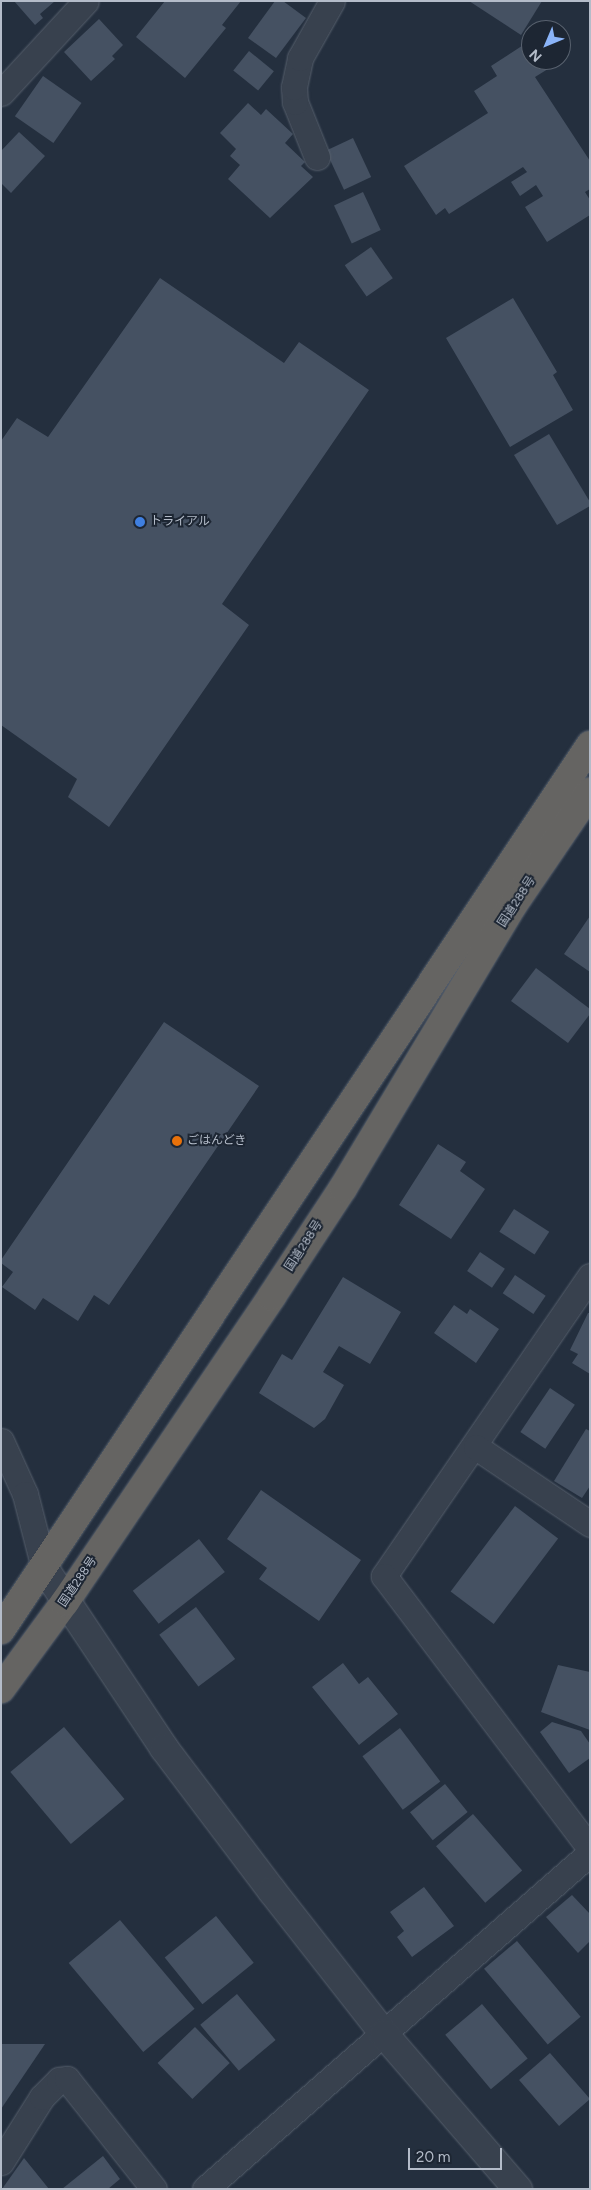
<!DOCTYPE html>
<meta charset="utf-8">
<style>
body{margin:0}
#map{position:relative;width:591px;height:2190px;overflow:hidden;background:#242f3e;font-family:Figtree,"Noto Sans JP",sans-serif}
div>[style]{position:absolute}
.building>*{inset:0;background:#455162;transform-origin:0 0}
.roads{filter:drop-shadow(0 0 1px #565f6c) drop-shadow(0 0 1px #565f6c)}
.minor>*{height:25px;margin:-12.5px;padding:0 12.5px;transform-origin:12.5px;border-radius:12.5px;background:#38414e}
.tertiary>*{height:28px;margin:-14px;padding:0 14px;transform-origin:14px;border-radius:14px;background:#38414e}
.trunk>*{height:28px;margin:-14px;padding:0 14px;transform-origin:14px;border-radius:14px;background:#656462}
.dots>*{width:14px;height:14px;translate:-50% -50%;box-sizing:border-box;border:2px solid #1d2633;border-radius:50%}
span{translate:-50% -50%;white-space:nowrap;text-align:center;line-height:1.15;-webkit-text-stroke:4px #1d2633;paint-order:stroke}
.poi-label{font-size:12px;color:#b4bcc9}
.left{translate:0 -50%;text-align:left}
.street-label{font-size:12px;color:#b4bcc9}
.frame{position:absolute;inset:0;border:2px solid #b4bcc9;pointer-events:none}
.north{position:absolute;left:521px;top:20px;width:50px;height:50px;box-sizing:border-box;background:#1d2633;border:1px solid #59626f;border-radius:50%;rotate:225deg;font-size:14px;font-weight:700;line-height:20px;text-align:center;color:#b4bcc9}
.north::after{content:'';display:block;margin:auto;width:18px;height:22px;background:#8ab4f8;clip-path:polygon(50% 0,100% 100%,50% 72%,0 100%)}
.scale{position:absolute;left:408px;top:2148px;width:94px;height:22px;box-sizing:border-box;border:2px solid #b4bcc9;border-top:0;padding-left:6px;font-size:15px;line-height:18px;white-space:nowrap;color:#b4bcc9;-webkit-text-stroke:4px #1d2633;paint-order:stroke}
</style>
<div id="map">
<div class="building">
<i style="clip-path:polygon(14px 1px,55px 1px,40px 14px,43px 18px,35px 25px)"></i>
<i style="clip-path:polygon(165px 1px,241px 1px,222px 25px,226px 28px,185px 78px,136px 37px)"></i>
<i style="clip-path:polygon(275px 1px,283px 1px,306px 18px,276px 58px,248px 38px)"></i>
<i style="clip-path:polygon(469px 1px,542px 1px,521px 35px)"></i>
<i style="clip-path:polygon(99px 19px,123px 45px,112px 56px,115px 59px,91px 81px,64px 52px)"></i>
<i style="clip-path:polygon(531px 40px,531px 60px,554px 60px,556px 64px,535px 77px,590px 161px,590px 189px,585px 192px,590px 200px,590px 215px,547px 242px,525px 207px,543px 196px,536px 185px,520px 196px,511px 182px,527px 172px,523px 167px,449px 214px,445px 208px,436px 215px,404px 166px,488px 113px,474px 91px,497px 76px,491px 66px)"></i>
<i style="left:249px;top:51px;width:32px;height:25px;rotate:39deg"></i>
<i style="left:43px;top:76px;width:47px;height:49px;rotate:35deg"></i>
<i style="clip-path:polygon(248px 103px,261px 115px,266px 109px,293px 134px,285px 143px,305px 162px,301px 166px,313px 177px,270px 218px,228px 179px,240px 165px,230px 156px,236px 149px,220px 133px)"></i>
<i style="clip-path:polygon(19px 132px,45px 156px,11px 193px,1px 183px,1px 151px)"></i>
<i style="left:353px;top:138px;width:43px;height:30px;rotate:65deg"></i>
<i style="left:363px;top:192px;width:42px;height:32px;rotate:65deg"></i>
<i style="left:371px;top:247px;width:38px;height:32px;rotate:55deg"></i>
<i style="clip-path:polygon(160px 278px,284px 363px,299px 342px,369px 390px,222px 604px,249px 625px,109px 827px,68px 797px,77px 779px,1px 725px,1px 441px,17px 418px,48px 437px)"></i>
<i style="clip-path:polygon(513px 298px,557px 372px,553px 375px,573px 410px,510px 447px,446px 338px)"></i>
<i style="clip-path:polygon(549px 434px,590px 502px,590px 506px,557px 525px,514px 455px)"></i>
<i style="clip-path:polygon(590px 916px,590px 972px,564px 954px)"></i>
<i style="clip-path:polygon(536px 968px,590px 1009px,590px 1014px,568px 1043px,511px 1001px)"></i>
<i style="clip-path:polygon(164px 1022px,259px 1086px,109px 1305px,94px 1295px,78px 1321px,43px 1298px,35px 1310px,2px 1287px,13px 1272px,1px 1263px,1px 1260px)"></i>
<i style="clip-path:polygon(438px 1144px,466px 1162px,460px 1171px,485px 1189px,451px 1239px,399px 1205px)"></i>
<i style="left:514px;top:1209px;width:42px;height:27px;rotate:33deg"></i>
<i style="left:480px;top:1252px;width:30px;height:23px;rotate:34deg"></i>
<i style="left:515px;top:1275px;width:37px;height:22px;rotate:34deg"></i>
<i style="clip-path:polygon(343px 1277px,401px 1312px,370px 1364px,339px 1346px,323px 1372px,344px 1385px,325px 1419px,314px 1428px,259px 1393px,282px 1354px,292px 1360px)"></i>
<i style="clip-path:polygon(454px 1305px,467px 1314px,470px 1309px,499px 1329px,476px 1363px,434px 1333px)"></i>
<i style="clip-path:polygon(588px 1313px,590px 1313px,590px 1374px,572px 1363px,578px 1354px,570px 1350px)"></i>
<i style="left:550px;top:1388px;width:30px;height:53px;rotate:34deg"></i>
<i style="clip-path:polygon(586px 1429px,590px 1431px,590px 1486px,582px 1498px,554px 1481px)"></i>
<i style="clip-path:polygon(261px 1490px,361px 1560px,319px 1621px,259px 1579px,267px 1568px,227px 1539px)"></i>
<i style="left:515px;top:1506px;width:54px;height:107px;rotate:37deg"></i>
<i style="left:199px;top:1539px;width:42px;height:84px;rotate:52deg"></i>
<i style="left:196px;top:1607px;width:65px;height:46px;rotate:53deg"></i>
<i style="clip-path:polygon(343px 1663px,359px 1684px,368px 1677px,398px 1714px,359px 1745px,312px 1687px)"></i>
<i style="clip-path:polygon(558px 1665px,590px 1672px,590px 1730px,541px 1712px)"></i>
<i style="clip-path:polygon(552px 1722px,581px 1731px,590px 1744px,590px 1758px,569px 1773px,540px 1732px)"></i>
<i style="left:64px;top:1727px;width:94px;height:70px;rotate:50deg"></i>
<i style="left:400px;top:1728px;width:67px;height:47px;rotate:53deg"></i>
<i style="left:445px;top:1784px;width:36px;height:45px;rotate:51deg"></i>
<i style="left:473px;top:1814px;width:75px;height:49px;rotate:49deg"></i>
<i style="clip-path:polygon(424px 1887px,454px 1926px,412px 1957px,397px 1937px,404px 1931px,390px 1912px)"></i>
<i style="clip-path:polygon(572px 1895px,590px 1914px,590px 1941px,578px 1953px,546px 1917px)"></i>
<i style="left:216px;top:1916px;width:60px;height:66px;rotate:51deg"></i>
<i style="left:120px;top:1920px;width:116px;height:67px;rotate:50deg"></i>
<i style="left:517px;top:1941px;width:99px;height:43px;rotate:50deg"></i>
<i style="left:237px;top:1994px;width:60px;height:48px;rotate:50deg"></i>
<i style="left:482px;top:2004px;width:71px;height:48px;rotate:50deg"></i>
<i style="left:195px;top:2027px;width:50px;height:52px;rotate:46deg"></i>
<i style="clip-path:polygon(1px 2044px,45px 2044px,1px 2109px)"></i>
<i style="left:550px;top:2053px;width:61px;height:41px;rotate:49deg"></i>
<i style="clip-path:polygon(103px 2156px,120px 2179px,108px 2189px,62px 2189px)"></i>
<i style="clip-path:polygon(24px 2158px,49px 2189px,2px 2189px)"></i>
</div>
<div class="roads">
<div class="minor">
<i style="left:1px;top:93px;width:125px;rotate:-47.3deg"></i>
<i style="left:317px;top:157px;width:59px;rotate:-111.8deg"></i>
<i style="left:295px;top:102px;width:15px;rotate:-94deg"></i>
<i style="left:294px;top:87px;width:30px;rotate:-78deg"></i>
<i style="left:300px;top:58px;width:65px;rotate:-60.7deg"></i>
<i style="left:590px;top:1276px;width:364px;rotate:124.5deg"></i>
<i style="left:384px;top:1576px;width:341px;rotate:52.9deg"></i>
<i style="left:1px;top:1441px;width:58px;rotate:65.6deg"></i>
<i style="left:25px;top:1494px;width:76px;rotate:75.6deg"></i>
<i style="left:476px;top:1447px;width:138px;rotate:34deg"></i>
<i style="left:1px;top:2162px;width:77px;rotate:-57.8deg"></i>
<i style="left:42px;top:2097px;width:24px;rotate:-45deg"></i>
<i style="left:59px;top:2080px;width:8px;rotate:-7deg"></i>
<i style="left:67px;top:2079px;width:140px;rotate:51.7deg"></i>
<i style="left:205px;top:2189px;width:511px;rotate:-41.11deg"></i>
</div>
<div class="tertiary">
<i style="left:44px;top:1568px;width:216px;rotate:56.3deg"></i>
<i style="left:164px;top:1748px;width:179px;rotate:52.9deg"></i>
<i style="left:272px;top:1891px;width:182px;rotate:51.9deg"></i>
<i style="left:384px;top:2034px;width:205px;rotate:49.2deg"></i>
</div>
<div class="trunk">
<i style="left:1px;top:1630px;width:1063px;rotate:-56.35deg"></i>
<i style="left:1px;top:1689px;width:108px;rotate:-53.7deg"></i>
<i style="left:65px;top:1602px;width:369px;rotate:-55.9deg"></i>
<i style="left:272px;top:1296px;width:129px;rotate:-56.7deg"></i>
<i style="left:343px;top:1188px;width:330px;rotate:-59deg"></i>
<i style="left:513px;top:905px;width:137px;rotate:-55.7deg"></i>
</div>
</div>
<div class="dots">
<i style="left:140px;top:522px;background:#3f7fe0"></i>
<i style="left:177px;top:1141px;background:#e8710a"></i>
</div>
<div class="poi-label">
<span class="left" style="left:150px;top:522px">トライアル</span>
<span class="left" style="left:187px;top:1141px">ごはんどき</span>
</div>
<div class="street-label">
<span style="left:517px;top:902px;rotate:-57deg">国道288号</span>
<span style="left:304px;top:1246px;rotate:-57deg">国道288号</span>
<span style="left:78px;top:1582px;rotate:-56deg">国道288号</span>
</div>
<div class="frame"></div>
<div class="north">N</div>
<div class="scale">20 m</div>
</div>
